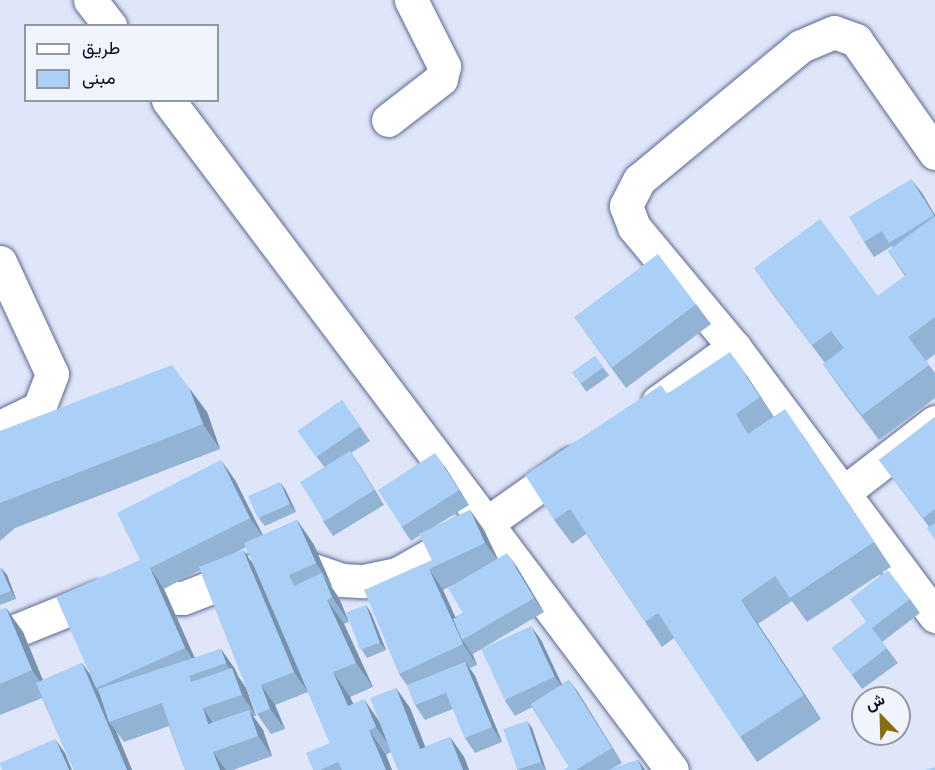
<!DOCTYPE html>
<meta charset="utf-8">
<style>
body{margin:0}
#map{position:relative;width:935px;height:770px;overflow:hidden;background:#dfe6f9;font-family:"Archivo Narrow",Vazirmatn,sans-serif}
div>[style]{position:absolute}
.roads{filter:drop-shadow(0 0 2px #5b6891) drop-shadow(0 0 2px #5b6891)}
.minor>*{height:33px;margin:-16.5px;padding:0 16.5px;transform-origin:16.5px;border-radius:16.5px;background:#fff}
.wall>*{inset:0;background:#93b3d4;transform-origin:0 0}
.shaded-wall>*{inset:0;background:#7892ad}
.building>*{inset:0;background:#abd0f7;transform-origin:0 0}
span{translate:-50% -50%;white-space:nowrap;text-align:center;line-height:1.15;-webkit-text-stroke:6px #f0f4fd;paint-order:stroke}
.legend{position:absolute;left:24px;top:24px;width:195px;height:78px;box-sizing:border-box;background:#f0f4fd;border:2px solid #9397a3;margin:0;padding:8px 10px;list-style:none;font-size:18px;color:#080c1c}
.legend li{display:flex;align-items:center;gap:12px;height:30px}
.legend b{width:30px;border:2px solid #9397a3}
.north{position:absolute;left:851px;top:686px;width:60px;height:60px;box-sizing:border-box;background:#f0f4fd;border:2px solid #9397a3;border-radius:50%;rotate:337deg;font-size:16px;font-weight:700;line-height:24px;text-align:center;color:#080c1c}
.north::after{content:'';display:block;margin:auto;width:21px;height:27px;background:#896c0c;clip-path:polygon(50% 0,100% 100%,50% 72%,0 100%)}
</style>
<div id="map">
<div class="roads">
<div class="minor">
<i style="left:90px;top:0;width:33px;rotate:52deg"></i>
<i style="left:168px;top:100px;width:838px;rotate:53.05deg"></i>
<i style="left:388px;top:120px;width:67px;rotate:-37.7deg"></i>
<i style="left:441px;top:79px;width:13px;rotate:-77deg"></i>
<i style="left:444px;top:66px;width:74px;rotate:-116.6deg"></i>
<i style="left:935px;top:153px;width:138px;rotate:-125deg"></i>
<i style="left:856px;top:40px;width:23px;rotate:-160deg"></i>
<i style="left:834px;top:32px;width:36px;rotate:157deg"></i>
<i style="left:801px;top:46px;width:210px;rotate:140.4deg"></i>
<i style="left:639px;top:180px;width:29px;rotate:117deg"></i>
<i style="left:626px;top:206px;width:22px;rotate:69deg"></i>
<i style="left:634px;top:227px;width:156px;rotate:50.2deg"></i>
<i style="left:734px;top:347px;width:336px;rotate:53.2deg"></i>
<i style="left:0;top:262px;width:123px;rotate:65.1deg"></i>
<i style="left:52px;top:374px;width:36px;rotate:111deg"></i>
<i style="left:39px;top:408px;width:43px;rotate:154deg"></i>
<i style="left:658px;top:402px;width:94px;rotate:-35.9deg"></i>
<i style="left:843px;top:493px;width:116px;rotate:-37.7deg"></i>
<i style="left:0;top:637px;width:107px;rotate:-22deg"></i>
<i style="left:99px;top:597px;width:84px;rotate:0.7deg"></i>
<i style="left:183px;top:598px;width:94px;rotate:-21.1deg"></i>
<i style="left:271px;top:564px;width:25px"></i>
<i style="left:296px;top:564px;width:49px;rotate:19.2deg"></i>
<i style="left:342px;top:580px;width:22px;rotate:3deg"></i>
<i style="left:364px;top:581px;width:34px;rotate:-12deg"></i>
<i style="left:397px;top:574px;width:103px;rotate:-29.5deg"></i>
<i style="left:487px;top:523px;width:104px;rotate:-35.2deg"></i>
</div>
</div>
<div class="wall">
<i style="clip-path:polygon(911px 179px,935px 215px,935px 354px,926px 361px,935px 373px,935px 398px,879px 440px,840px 388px,823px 364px,825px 363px,772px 293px,754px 268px,878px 296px,905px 276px,888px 251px,893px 248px,892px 246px,874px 257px,864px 242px)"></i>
<i style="clip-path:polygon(696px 304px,711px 324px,626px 388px,575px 318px)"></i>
<i style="left:595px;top:356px;width:24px;height:28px;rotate:54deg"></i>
<i style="clip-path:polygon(747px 376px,774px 417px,802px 434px,891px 567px,807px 622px,792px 601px,758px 624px,821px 719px,757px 762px,674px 638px,662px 647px,586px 534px,572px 544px,554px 520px,667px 393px)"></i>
<i style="clip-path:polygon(189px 388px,207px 412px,220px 449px,15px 528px,0 541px,0 431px)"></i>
<i style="clip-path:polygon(342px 400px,370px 441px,351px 453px,384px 505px,333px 536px,323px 521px,324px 467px,298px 431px)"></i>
<i style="clip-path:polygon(935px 417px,935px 540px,929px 527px,879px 460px)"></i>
<i style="clip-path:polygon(evenodd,445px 467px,469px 505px,432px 528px,470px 510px,484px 530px,497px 559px,517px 567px,544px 612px,473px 654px,477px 665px,470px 668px,475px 676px,502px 742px,475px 753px,465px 738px,453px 709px,425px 720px,415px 705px,407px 685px,399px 674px,432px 560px,420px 535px,411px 541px,401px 526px,445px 467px,453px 585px,463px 613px,455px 617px,443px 590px,453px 585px)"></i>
<i style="clip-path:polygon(evenodd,235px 480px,263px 535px,297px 520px,314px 545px,332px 588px,339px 598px,349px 622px,344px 624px,373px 687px,350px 697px,353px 703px,379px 721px,396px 688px,410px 708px,425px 747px,450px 737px,464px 757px,469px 770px,398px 770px,391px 752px,386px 755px,392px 770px,313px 770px,330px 743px,308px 692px,275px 705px,285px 729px,271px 734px,257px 714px,200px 570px,164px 589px,195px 658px,221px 649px,235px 669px,238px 676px,246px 688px,256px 716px,253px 716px,263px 730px,272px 756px,233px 770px,185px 770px,169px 726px,124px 742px,116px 731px,132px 770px,74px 770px,42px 698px,0 715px,0 610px,6px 608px,23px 632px,43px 680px,82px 663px,89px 674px,140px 560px,235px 480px,246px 547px,253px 563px,243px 550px,231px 555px,246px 547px)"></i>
<i style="clip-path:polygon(285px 489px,296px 512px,265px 526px,259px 519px)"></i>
<i style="clip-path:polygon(0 568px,1px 568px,7px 575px,16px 599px,0 605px)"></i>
<i style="clip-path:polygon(850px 599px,910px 599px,920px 613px,882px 642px,898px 663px,862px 689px,832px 648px,867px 622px)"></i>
<i style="clip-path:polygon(366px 605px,371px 613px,386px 650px,367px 658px,362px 650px)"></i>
<i style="clip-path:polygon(541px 640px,562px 684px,569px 680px,579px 694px,622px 763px,611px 769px,638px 760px,645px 770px,564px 770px,569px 767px,532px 707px,515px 716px,505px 701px)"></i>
<i style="clip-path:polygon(532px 728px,546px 770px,517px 770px)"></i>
</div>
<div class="shaded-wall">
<i style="clip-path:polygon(911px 179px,922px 193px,935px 215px,935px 217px)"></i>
<i style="clip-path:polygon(730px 352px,747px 376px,777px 422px,760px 397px)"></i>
<i style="clip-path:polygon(189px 388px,207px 412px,220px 449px,203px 424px)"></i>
<i style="clip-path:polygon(785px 409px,802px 434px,891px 567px,874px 542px)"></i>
<i style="clip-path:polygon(350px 451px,360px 466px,384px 505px,374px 490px)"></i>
<i style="clip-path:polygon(435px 453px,445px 467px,469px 505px,459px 490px)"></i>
<i style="clip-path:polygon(221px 460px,235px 480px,264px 538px,250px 518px)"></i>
<i style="clip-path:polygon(280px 482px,285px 489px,296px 512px,290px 504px)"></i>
<i style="clip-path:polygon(470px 510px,484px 530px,500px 563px,485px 543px)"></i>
<i style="clip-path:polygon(297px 520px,314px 545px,333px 588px,316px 563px)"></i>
<i style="clip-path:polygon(243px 550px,257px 570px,308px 692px,294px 672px)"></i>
<i style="clip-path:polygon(507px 553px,517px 567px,544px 612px,534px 598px)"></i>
<i style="clip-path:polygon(1px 568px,7px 575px,16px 599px,11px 591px)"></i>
<i style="clip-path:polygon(150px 568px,164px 589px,199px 668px,185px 648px)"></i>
<i style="clip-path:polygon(429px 569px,443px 590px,465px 638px,462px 640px,472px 654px,477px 665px,463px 644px)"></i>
<i style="clip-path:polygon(322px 573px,339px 598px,349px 622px,332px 597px)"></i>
<i style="clip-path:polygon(327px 600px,344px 624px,373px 687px,356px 663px)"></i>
<i style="clip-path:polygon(741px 600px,758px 624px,821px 719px,804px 695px)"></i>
<i style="clip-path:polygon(366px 605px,371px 613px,386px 650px,380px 643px)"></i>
<i style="clip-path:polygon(6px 608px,23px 632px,49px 695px,32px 670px)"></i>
<i style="clip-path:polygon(531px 626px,541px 640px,565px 692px,555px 677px)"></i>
<i style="clip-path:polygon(221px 649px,235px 669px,238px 676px,246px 688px,256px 716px,242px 695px,234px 675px,226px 663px)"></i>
<i style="clip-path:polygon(465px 662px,475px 676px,502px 742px,492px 727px)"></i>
<i style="clip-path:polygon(82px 663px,96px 683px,96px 688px,101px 696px,109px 722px,116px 731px,132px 770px,127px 770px)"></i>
<i style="clip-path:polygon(333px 672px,350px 697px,365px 730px,348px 706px)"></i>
<i style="clip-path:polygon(569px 680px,579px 694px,622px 763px,612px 748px)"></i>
<i style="clip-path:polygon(261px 685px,275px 705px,285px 729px,270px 709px)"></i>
<i style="clip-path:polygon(396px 688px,410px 708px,434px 769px,420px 749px)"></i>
<i style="clip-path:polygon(364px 699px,381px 724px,393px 751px,376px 727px)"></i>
<i style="clip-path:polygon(203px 708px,217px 729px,208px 724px)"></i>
<i style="clip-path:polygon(249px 710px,263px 730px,272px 756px,258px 736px)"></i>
<i style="clip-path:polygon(527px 721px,532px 728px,546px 770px,541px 762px)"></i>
<i style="clip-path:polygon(369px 730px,386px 755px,392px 770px,386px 770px)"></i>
<i style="clip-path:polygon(450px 737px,464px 757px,469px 770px,463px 770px)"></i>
<i style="clip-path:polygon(55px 739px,65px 753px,72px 770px,69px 770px)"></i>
<i style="clip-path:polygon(213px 752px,226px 770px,220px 770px)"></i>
<i style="clip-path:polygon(638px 760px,645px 770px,642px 770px)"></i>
</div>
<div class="building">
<i style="clip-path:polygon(911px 179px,934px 215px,889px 243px,882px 231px,864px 242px,849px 217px)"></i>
<i style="clip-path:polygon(935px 216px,935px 317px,908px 337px,929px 365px,862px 415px,823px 364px,844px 348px,831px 331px,812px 345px,754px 268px,820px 219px,878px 296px,906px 275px,888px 251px)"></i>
<i style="left:658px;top:254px;width:63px;height:105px;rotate:53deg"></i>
<i style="clip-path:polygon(730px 352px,760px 397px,736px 414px,748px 434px,785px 409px,874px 542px,790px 598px,775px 576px,741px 600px,804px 695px,740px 737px,658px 613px,645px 622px,570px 509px,554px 520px,525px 475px,661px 385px,667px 394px)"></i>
<i style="left:595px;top:356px;width:14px;height:28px;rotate:54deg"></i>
<i style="clip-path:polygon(172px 365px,189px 388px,203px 424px,0 503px,0 431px)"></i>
<i style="left:342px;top:400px;width:32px;height:54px;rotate:55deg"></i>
<i style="clip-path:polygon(935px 417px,935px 509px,923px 518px,879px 460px)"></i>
<i style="left:350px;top:451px;width:46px;height:59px;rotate:58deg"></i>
<i style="left:435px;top:453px;width:44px;height:68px;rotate:57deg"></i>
<i style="clip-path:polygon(221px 460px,250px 518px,150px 568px,185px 648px,96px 688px,56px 597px,140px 560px,117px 513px)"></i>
<i style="left:280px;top:482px;width:24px;height:35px;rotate:66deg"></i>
<i style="clip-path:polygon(470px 510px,485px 543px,429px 569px,463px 644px,399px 674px,364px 590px,432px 560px,419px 534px)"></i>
<i style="clip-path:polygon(297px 520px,316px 563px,289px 575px,294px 586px,322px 573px,332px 597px,327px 600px,356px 663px,333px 672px,348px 706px,364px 699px,376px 727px,369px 730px,386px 770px,342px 770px,338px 762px,320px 770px,313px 770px,306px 753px,330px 743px,244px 543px)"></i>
<i style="clip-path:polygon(935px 523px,935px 540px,927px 528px)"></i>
<i style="clip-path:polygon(243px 550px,294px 672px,261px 685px,270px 709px,257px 714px,199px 567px)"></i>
<i style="clip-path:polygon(507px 553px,534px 598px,462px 640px,453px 619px,463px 613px,448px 588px)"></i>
<i style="clip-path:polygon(0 568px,1px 568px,11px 591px,0 595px)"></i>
<i style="clip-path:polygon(888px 570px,910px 599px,872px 628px,887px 648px,852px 675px,832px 648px,867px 621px,850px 599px)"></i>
<i style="left:366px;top:605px;width:40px;height:21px;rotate:70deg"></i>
<i style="clip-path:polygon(6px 608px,32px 670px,0 684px,0 610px)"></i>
<i style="left:531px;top:626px;width:56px;height:55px;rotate:65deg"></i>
<i style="clip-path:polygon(221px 649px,226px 663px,189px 676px,191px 682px,232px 668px,242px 695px,203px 708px,208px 724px,249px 710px,258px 736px,213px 752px,220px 770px,185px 770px,162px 703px,109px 722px,98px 689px)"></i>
<i style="clip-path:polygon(465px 662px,492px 727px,465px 738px,446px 693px,415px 705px,407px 685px)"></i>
<i style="clip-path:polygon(82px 663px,127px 770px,74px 770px,36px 683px)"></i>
<i style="clip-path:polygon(569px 680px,612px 748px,576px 770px,564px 770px,569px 767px,531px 704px)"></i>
<i style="clip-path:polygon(396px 688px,420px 749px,450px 737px,463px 770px,398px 770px,370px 698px)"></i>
<i style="left:527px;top:721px;width:43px;height:25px;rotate:71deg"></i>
<i style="clip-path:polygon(55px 739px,69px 770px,2px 770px,0 763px)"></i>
<i style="clip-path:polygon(638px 760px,642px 770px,608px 770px)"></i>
<i style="clip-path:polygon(935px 767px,935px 770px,925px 770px)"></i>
</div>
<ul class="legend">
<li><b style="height:8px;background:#fff"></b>طريق</li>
<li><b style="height:16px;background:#abd0f7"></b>مبنى</li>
</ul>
<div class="north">ش</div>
</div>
